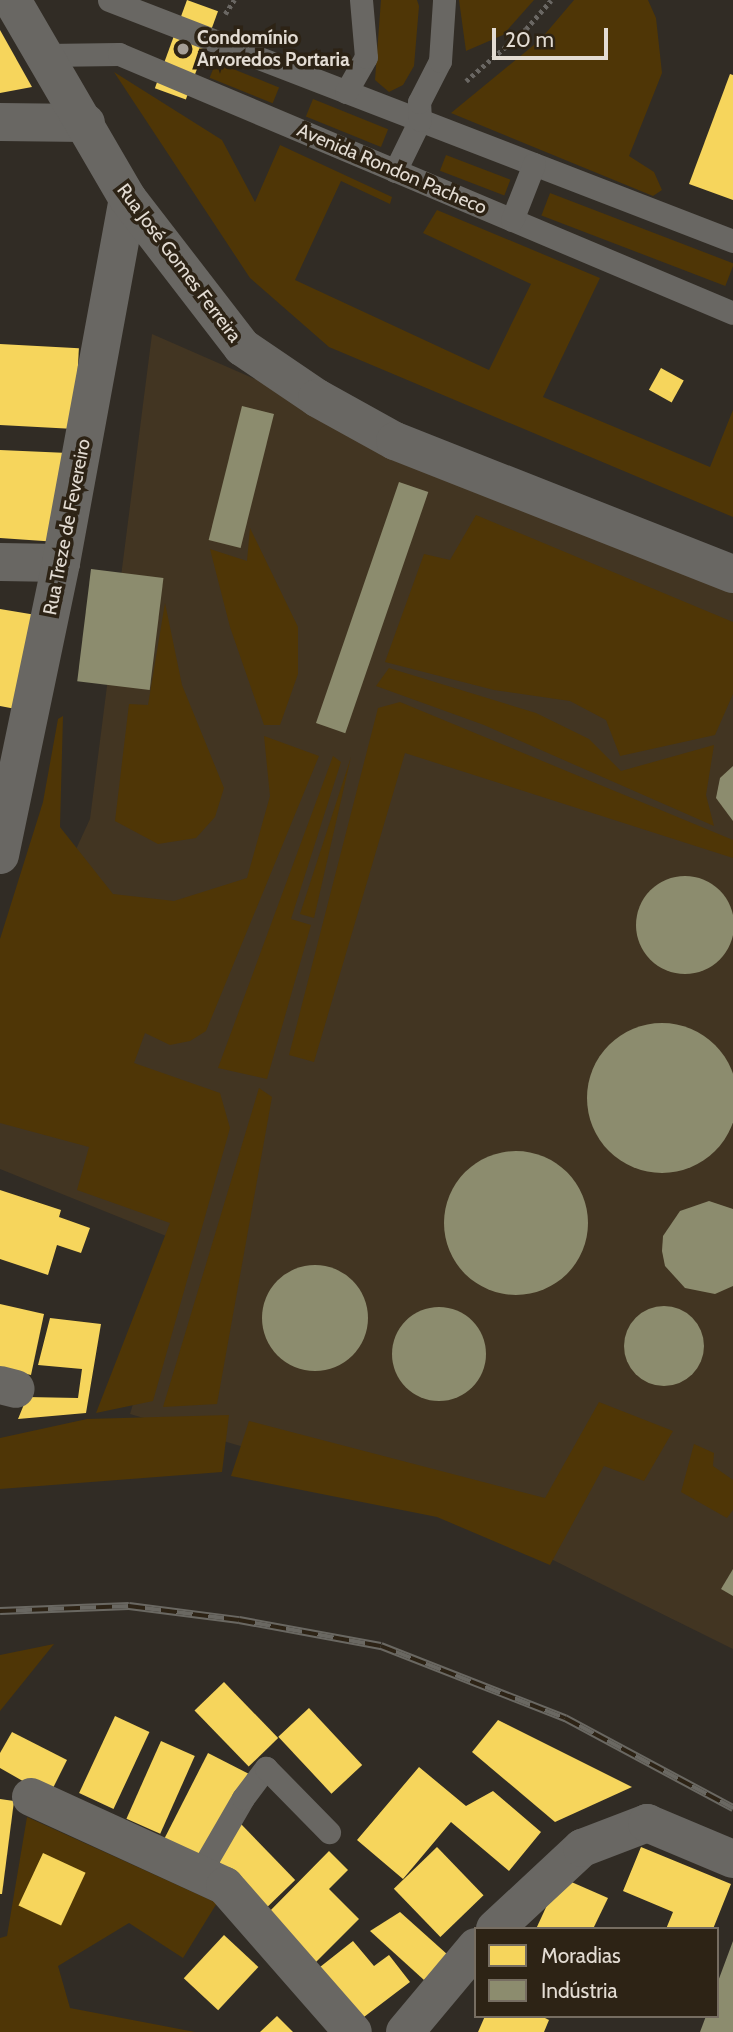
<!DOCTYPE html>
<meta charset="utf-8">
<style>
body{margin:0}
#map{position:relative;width:733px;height:2032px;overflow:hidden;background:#312c25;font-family:Cabin,sans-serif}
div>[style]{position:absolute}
.built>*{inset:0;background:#423522}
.green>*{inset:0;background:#4f3606;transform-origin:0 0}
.homes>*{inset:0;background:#f6d55c;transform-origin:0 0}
.industry>*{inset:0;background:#8c8c6e;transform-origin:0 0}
.round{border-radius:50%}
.path>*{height:4.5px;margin-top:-2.25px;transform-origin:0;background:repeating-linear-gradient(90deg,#6a6763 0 3.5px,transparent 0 7px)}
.service>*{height:23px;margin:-11.5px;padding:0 11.5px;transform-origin:11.5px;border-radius:11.5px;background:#696763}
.minor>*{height:38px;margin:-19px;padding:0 19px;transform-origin:19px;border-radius:19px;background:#696763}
.tertiary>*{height:38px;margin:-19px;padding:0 19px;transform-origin:19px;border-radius:19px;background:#696763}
.rail>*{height:8px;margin-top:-4px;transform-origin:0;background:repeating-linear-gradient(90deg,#2d2315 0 16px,#6a6862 0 32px);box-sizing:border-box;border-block:2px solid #6a6862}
.dots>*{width:19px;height:19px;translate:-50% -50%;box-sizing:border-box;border:4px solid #2d2315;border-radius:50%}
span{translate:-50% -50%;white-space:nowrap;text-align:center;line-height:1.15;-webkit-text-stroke:7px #2d2315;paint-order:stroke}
.poi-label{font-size:19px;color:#e3dcd3;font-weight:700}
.left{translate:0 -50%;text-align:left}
.street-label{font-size:19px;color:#e3dcd3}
.legend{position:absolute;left:474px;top:1927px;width:245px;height:91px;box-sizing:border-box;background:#2d2315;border:2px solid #766d61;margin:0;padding:9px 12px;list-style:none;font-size:21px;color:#e3dcd3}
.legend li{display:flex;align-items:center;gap:14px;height:35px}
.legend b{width:35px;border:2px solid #766d61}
.scale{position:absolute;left:492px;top:28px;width:116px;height:32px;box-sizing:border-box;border:4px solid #e3dcd3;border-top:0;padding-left:9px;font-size:21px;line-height:24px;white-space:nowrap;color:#e3dcd3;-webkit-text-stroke:5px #2d2315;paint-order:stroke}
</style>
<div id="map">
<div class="built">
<i style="clip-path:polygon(152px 334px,733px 588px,733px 1649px,440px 1504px,130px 1414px,181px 1242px,0 1169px,0 1014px,90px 819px)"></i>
</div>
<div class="green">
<i style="clip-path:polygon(381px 0,417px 0,419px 6px,414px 66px,403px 85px,389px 92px,375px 80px)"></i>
<i style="clip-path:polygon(459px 0,534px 0,503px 35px,466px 51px)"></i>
<i style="clip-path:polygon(574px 0,648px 0,656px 18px,662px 73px,629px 156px,654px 172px,662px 190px,653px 196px,451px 113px,540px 40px)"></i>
<i style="left:216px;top:62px;width:68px;height:17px;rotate:22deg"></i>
<i style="clip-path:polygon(114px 72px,222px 140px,255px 202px,280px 145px,392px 197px,390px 204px,341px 181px,295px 280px,489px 370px,531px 284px,423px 233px,437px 210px,600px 278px,543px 397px,710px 467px,733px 410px,733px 517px,329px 347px,250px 278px)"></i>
<i style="left:313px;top:99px;width:81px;height:19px;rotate:22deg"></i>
<i style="left:446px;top:155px;width:69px;height:17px;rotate:21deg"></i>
<i style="left:550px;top:193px;width:197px;height:24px;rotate:21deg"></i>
<i style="clip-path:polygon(476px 515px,733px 622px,733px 694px,715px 735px,620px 756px,606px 720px,570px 701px,494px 690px,385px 662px,424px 554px,450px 560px)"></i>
<i style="clip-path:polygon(250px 528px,298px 627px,298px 674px,280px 725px,264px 725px,230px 627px,210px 549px,247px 561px)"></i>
<i style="clip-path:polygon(165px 603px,182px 685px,224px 788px,215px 817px,196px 838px,158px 844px,115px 821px,129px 704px,148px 705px)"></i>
<i style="clip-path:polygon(389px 668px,536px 713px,589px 739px,621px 771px,714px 745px,706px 795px,714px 826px,484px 725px,376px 686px)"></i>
<i style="clip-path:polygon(400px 702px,733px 840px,733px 858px,405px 753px,314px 1062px,289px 1055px,378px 708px)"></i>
<i style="clip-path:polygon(63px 716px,60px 827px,113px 894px,174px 901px,247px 878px,270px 796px,264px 736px,319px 756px,206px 1031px,190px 1041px,170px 1045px,145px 1033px,134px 1063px,220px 1093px,230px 1128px,153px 1401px,96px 1413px,170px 1223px,77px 1190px,89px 1147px,0 1123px,0 939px,43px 802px,58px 719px)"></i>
<i style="clip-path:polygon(333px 756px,341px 762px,291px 919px,311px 925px,267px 1079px,218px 1068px)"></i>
<i style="clip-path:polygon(351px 757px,314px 918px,300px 914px)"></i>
<i style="clip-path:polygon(259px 1088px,272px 1097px,217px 1404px,163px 1407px)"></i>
<i style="clip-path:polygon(599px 1402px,673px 1431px,644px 1481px,604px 1466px,550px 1565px,437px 1517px,231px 1476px,249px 1421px,545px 1498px)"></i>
<i style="clip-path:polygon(229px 1415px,222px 1472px,0 1489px,0 1438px,87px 1419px)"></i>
<i style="clip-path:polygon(694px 1444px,714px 1453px,713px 1466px,733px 1480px,733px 1510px,727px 1518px,681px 1492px)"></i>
<i style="clip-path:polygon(54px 1644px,0 1711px,0 1655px)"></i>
<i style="clip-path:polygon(27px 1817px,217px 1903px,183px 1958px,129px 1923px,58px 1966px,70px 2008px,195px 2032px,0 2032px,0 1938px,7px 1936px)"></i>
</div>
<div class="homes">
<i style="left:187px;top:0;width:33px;height:94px;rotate:20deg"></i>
<i style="clip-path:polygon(0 30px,32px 87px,0 93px)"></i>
<i style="clip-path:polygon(730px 74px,733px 75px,733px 200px,689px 184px)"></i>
<i style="left:0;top:344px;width:79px;height:81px;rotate:3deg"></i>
<i style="left:661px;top:368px;width:26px;height:25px;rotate:29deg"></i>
<i style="clip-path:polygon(0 450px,68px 453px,58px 542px,0 538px)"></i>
<i style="clip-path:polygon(0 609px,36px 615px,21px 710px,0 706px)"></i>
<i style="clip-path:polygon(0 1190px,61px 1210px,59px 1217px,90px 1228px,81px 1253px,57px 1245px,48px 1275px,0 1259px)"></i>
<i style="clip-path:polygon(0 1304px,44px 1314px,31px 1375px,0 1368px)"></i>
<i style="clip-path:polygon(50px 1318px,101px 1324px,86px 1413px,18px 1419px,27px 1397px,78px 1398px,82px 1369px,38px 1365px)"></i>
<i style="left:224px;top:1682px;width:78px;height:41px;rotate:46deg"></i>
<i style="left:309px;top:1708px;width:78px;height:42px;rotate:47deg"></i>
<i style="left:115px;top:1716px;width:38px;height:85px;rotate:25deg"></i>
<i style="clip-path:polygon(498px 1720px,632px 1787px,555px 1822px,472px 1752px)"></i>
<i style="clip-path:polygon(12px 1732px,67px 1760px,49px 1796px,0 1768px,0 1753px)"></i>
<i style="left:161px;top:1741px;width:37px;height:85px;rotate:24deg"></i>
<i style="left:208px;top:1753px;width:45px;height:101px;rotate:27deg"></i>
<i style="clip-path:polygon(419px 1767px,466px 1806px,493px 1791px,541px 1832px,509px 1871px,451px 1822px,403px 1879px,357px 1840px)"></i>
<i style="clip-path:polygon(0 1799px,14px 1801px,2px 1894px,0 1894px)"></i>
<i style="left:241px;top:1824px;width:78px;height:42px;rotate:46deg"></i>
<i style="left:437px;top:1847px;width:67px;height:60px;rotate:46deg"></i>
<i style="clip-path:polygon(641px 1847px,731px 1884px,713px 1929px,666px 1929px,673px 1912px,623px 1891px)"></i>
<i style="clip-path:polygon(329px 1851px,348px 1870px,329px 1889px,359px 1919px,312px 1966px,264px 1917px)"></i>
<i style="left:43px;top:1853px;width:47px;height:58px;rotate:25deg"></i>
<i style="clip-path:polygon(560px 1877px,608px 1898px,593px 1929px,536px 1929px)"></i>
<i style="clip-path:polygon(400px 1912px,448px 1955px,424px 1980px,370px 1931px)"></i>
<i style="left:224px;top:1935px;width:47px;height:59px;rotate:43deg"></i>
<i style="clip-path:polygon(353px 1941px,374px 1966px,389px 1955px,410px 1982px,360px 2020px,320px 1967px)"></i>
<i style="clip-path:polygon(277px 2016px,293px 2032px,260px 2032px)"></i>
<i style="clip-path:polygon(485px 2016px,541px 2016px,549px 2020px,544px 2032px,478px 2032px)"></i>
</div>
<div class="industry">
<i style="left:242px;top:406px;width:33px;height:138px;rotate:14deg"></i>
<i style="left:399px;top:482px;width:31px;height:255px;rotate:19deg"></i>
<i style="left:91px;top:569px;width:73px;height:113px;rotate:7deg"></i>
<i style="clip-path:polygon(733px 766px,733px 821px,716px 798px,720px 778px)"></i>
<i class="round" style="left:636px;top:876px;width:98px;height:98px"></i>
<i class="round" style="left:587px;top:1023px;width:150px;height:150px"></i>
<i class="round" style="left:444px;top:1151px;width:144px;height:144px"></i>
<i style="clip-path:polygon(709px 1201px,733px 1209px,733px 1286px,715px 1294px,685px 1288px,665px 1266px,662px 1251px,663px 1236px,680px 1211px)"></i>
<i class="round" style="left:262px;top:1265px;width:106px;height:106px"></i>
<i class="round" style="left:624px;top:1306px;width:80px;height:80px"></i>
<i class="round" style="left:392px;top:1307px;width:94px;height:94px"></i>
<i style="clip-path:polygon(733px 1569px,733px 1596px,721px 1589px)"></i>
<i style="clip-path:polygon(733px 1941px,733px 2032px,700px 2032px,706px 2016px,717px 2016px,717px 1984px)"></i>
</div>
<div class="path">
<i style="left:225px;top:14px;width:17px;rotate:-57deg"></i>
<i style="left:466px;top:81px;width:79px;rotate:-40.9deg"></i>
<i style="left:526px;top:29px;width:38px;rotate:-49deg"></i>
</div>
<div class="service">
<i style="left:109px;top:0;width:669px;rotate:21.12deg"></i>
<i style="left:46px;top:55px;width:73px;rotate:-0.8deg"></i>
<i style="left:119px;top:54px;width:666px;rotate:22.87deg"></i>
<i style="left:346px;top:92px;width:40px;rotate:-60.3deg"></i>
<i style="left:366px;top:57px;width:57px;rotate:-95deg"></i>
<i style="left:395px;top:171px;width:57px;rotate:-63.9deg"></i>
<i style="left:420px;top:120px;width:18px;rotate:-93deg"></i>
<i style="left:419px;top:102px;width:46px;rotate:-62.9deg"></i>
<i style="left:440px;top:61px;width:61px;rotate:-86.2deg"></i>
<i style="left:512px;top:220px;width:60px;rotate:-68.6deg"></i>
<i style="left:199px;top:1874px;width:88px;rotate:-59.9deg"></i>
<i style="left:243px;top:1798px;width:38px;rotate:-53deg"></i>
<i style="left:266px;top:1768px;width:90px;rotate:45.5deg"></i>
</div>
<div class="minor">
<i style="left:0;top:122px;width:86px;rotate:0.7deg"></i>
<i style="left:0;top:562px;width:61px;rotate:0.9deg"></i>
<i style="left:0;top:855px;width:298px;rotate:-78.2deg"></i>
<i style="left:61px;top:563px;width:370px;rotate:-79.6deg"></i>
<i style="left:0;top:1385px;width:16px;rotate:14deg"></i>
<i style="left:31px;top:1797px;width:213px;rotate:24.6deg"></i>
<i style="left:225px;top:1886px;width:194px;rotate:48.8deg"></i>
<i style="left:495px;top:1929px;width:119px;rotate:-43deg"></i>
<i style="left:582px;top:1848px;width:70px;rotate:-21deg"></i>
<i style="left:647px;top:1823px;width:93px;rotate:22.7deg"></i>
<i style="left:405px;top:2032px;width:111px;rotate:-50.1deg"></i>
</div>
<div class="tertiary">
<i style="left:12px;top:0;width:230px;rotate:59.8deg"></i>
<i style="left:128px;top:199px;width:187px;rotate:52.4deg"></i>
<i style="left:242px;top:347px;width:91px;rotate:34.2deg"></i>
<i style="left:317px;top:398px;width:89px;rotate:28.9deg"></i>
<i style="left:395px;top:441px;width:363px;rotate:21.5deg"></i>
</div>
<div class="rail">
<i style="left:0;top:1611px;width:129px;rotate:-2.2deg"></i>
<i style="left:129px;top:1606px;width:111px;rotate:7.3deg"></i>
<i style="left:239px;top:1620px;width:144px;rotate:10.4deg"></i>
<i style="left:381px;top:1646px;width:198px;rotate:21.4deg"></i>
<i style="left:565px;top:1718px;width:191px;rotate:28.2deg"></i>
</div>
<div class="dots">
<i style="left:183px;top:49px;background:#a59e96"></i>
</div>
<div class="poi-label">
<span class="left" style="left:197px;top:49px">Condomínio<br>Arvoredos Portaria</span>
</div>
<div class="street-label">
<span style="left:392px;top:169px;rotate:23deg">Avenida Rondon Pacheco</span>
<span style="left:179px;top:263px;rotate:53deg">Rua José Gomes Ferreira</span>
<span style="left:67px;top:527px;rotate:-79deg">Rua Treze de Fevereiro</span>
</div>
<ul class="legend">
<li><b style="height:19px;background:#f6d55c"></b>Moradias</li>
<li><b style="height:19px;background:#8c8c6e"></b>Indústria</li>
</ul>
<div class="scale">20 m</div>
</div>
